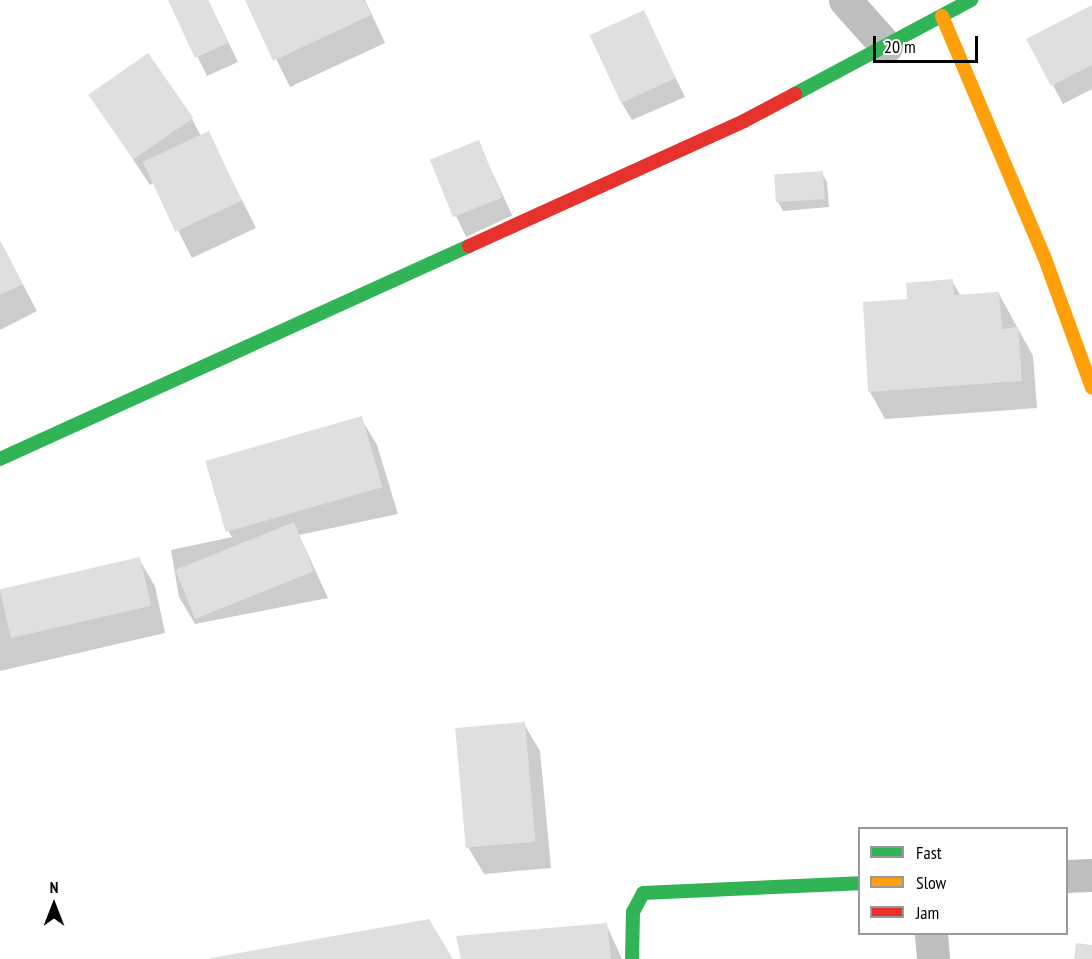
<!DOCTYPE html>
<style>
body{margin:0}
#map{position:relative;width:1092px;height:959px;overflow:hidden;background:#fff;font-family:"PT Sans Narrow",sans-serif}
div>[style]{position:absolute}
.shadow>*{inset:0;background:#0003;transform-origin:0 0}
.building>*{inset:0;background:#dfdfdf;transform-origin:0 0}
.street>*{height:33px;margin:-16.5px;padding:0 16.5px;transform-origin:16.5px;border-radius:16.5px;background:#bebebe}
.fast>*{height:14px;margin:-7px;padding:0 7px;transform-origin:7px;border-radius:7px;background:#30b455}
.slow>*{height:14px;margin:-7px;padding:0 7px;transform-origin:7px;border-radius:7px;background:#ff9f0a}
.jam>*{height:14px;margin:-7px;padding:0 7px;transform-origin:7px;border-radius:7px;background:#e5322d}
span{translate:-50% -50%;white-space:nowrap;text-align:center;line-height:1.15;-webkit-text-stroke:4.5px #fff;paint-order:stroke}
.legend{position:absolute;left:858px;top:827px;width:210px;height:108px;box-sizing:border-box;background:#fff;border:2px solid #999;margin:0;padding:8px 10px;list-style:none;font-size:18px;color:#000}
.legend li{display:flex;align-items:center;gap:12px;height:30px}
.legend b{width:30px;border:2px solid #999}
.north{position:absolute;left:24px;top:875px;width:60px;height:60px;-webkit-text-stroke:4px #fff;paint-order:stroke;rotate:0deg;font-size:16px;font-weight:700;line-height:24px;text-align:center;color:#000}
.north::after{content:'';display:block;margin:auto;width:21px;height:27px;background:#000;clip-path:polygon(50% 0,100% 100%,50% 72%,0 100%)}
.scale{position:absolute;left:873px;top:36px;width:105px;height:27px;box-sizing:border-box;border:3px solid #000;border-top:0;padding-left:8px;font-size:18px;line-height:21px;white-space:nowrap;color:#000;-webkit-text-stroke:4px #fff;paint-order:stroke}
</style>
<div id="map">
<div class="shadow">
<i style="clip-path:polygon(170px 0,208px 0,238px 62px,207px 76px)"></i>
<i style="clip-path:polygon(247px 0,365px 0,385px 43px,290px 87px)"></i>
<i style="clip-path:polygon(1092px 6px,1092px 89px,1063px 104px,1028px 39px)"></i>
<i style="clip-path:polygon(643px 12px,685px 97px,632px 120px,621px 102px)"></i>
<i style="clip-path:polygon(90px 94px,192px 119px,201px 136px,208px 133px,256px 228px,192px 258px,154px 183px,150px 185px)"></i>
<i style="left:478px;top:142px;width:81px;height:51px;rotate:65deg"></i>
<i style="clip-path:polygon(822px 173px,827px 182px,829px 207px,783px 211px,778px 202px)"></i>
<i style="clip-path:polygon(0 241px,37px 311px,0 330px)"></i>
<i style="clip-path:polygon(952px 281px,961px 296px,999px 294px,1033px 356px,1037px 408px,885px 419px,870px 392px,908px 300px)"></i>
<i style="clip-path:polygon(361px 418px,377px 445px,398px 514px,299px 535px,328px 598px,195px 624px,179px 597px,171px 550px,232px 537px,222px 521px)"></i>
<i style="clip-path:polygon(139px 559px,155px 586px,165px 633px,0 671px,0 591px)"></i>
<i style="clip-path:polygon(524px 724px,540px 751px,551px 868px,484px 874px,468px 847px)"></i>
<i style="clip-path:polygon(606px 924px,622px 959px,463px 959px)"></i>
</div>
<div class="building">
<i style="clip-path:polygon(168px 0,208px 0,228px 43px,195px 58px)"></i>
<i style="clip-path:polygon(245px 0,364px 0,371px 15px,273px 61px)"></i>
<i style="clip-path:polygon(1092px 5px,1092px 65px,1051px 86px,1026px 39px)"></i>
<i style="left:644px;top:10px;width:75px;height:60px;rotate:65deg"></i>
<i style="left:148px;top:53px;width:79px;height:73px;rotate:55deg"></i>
<i style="left:209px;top:131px;width:77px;height:73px;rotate:65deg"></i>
<i style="left:479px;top:140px;width:62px;height:53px;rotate:68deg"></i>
<i style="left:823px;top:171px;width:28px;height:49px;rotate:86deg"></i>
<i style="clip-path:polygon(0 240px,23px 284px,0 295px)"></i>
<i style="clip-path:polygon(953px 279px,954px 295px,999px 292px,1002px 329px,1018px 327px,1022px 381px,868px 392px,863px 302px,907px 299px,906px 283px)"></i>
<i style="left:362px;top:416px;width:74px;height:163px;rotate:74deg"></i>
<i style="left:294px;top:522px;width:53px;height:128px;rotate:68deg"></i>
<i style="left:140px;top:557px;width:50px;height:144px;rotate:77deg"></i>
<i style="left:525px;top:722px;width:120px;height:70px;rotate:85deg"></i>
<i style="clip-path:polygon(429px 919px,453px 959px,211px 959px,211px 958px)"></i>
<i style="clip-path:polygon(607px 923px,611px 959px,461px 959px,456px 936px)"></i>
<i style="clip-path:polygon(1076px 943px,1092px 945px,1092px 959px,1074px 959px)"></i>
</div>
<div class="street">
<i style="left:845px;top:0;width:62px;rotate:48.3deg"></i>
<i style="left:1066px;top:876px;width:26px;rotate:-2deg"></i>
<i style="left:931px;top:934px;width:25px;rotate:85deg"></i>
</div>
<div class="fast">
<i style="left:795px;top:94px;width:200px;rotate:-28.1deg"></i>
<i style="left:0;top:459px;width:515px;rotate:-24.43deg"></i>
<i style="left:632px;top:959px;width:47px;rotate:-88.8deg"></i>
<i style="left:633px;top:912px;width:21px;rotate:-62deg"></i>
<i style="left:643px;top:893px;width:217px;rotate:-2.6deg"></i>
</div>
<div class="slow">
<i style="left:942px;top:16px;width:261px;rotate:67deg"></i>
<i style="left:1044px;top:256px;width:140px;rotate:70deg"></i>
</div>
<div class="jam">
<i style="left:469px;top:246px;width:302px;rotate:-24.4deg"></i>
<i style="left:744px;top:121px;width:58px;rotate:-27.9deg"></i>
</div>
<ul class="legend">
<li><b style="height:8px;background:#30b455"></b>Fast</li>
<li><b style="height:8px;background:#ff9f0a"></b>Slow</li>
<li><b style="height:8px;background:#e5322d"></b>Jam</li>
</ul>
<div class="north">N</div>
<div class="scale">20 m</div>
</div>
